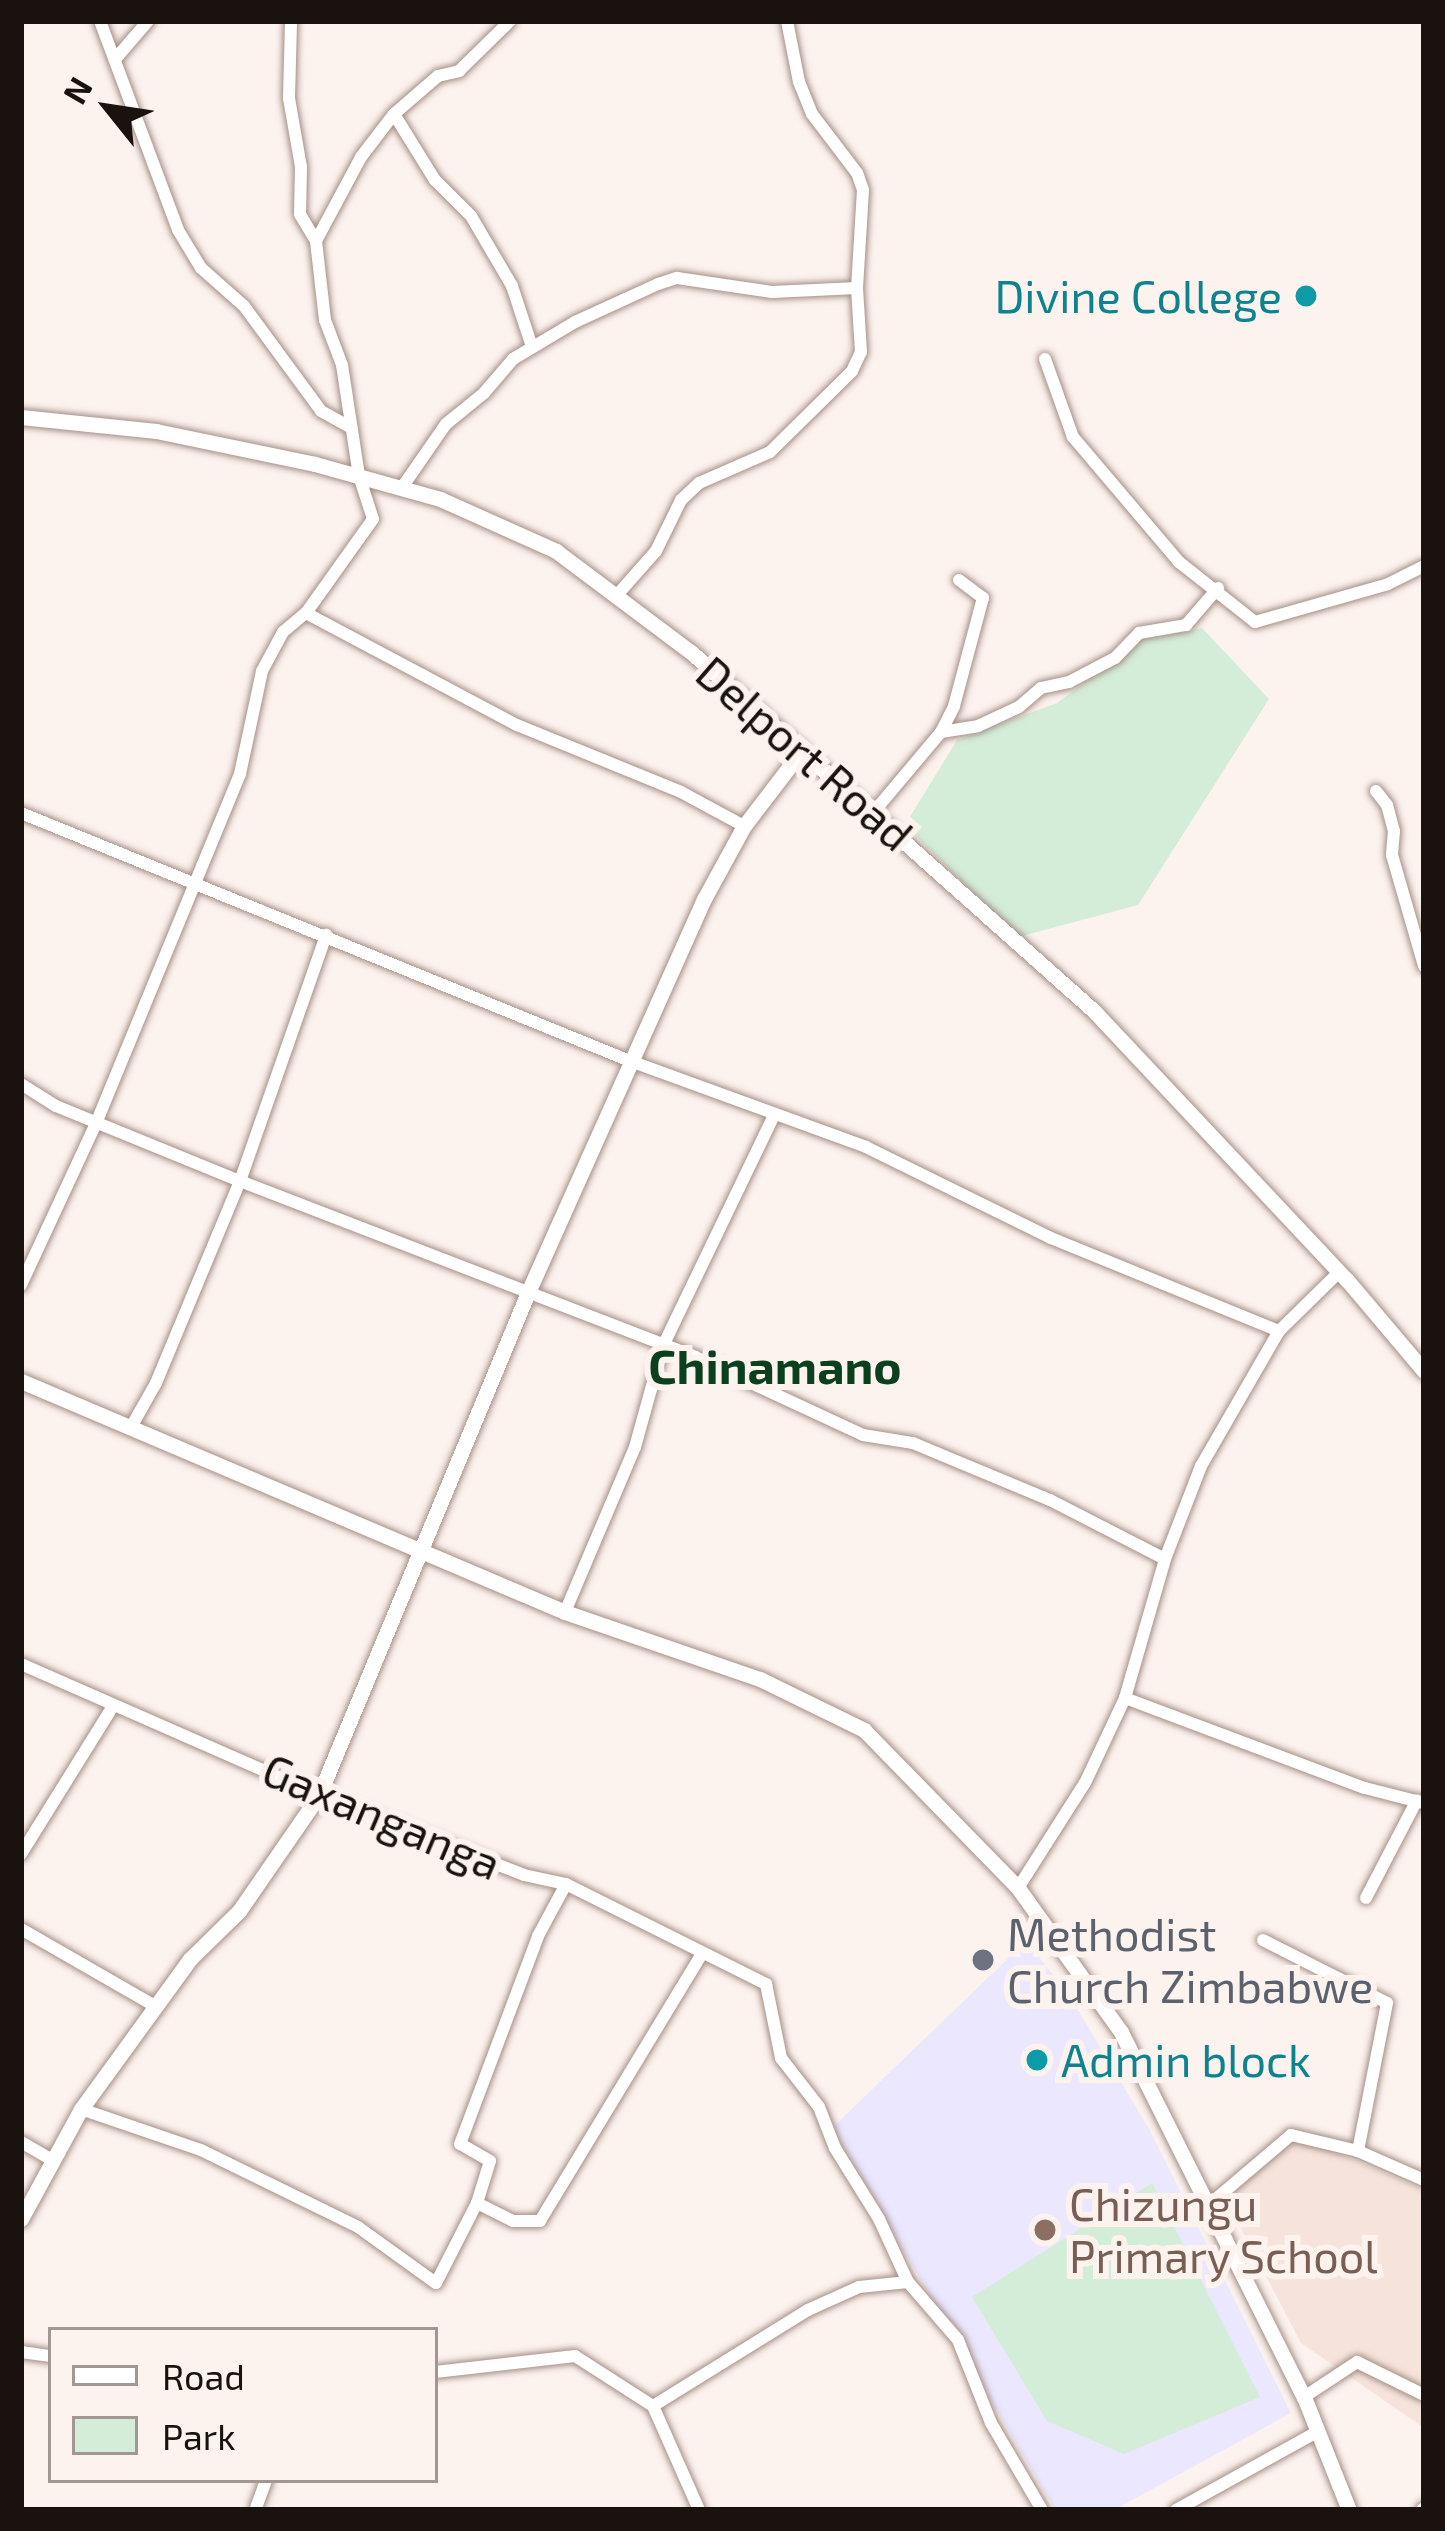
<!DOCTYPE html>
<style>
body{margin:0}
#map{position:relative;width:1445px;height:2531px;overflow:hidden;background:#fcf2ee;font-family:"Exo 2",sans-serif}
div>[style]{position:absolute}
.built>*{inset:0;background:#f6e4dc}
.education>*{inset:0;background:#ebe7fe}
.green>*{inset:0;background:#d3edd9}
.roads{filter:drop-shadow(0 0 3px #a69087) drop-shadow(0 0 3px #a69087)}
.minor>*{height:12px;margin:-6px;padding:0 6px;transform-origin:6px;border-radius:6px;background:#fff}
.tertiary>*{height:15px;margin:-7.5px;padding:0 7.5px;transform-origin:7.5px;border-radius:7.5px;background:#fff}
.dots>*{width:33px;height:33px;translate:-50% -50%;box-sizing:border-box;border:6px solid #fcf2ee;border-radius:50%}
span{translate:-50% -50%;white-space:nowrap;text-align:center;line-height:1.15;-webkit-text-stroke:12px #fcf2ee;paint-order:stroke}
.culture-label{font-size:45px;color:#0d838f}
.right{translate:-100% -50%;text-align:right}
.left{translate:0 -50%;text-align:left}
.street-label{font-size:45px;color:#19120e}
.worship-label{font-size:45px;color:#5b616d}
.education-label{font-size:45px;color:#785e54}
.neighbourhood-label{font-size:48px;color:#0b401f;font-weight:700}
.frame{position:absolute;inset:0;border:24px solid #19120e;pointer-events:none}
.legend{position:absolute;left:48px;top:2327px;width:390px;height:156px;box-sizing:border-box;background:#fcf2ee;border:3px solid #a19894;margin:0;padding:15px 21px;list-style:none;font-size:36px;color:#19120e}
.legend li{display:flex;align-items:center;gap:24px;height:60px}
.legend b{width:60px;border:3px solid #a19894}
.north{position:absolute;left:48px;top:48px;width:120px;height:120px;-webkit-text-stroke:9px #fcf2ee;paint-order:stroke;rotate:300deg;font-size:33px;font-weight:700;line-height:48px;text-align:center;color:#19120e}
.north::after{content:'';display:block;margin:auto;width:42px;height:54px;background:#19120e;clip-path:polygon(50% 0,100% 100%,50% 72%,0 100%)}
</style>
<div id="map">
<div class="built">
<i style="clip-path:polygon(1290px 2133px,1424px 2190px,1424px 2428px,1301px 2343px,1223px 2194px)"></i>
</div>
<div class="education">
<i style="clip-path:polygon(1026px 1941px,1069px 1995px,1149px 2129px,1291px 2413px,1114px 2510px,1055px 2510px,832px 2128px)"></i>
</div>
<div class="green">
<i style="clip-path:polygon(1202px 628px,1269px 699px,1138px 905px,1018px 937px,905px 825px,957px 740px,1057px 703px,1144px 638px)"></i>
<i style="clip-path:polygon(1152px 2183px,1260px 2397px,1124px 2454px,1047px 2421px,972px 2297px)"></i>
</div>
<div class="roads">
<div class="minor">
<i style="left:100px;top:21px;width:223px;rotate:69.5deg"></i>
<i style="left:178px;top:230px;width:44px;rotate:58.8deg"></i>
<i style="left:201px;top:268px;width:57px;rotate:41.5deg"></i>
<i style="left:244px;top:306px;width:130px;rotate:53.7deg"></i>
<i style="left:321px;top:411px;width:35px;rotate:29deg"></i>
<i style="left:117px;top:57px;width:48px;rotate:-49.3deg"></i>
<i style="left:394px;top:114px;width:78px;rotate:58.2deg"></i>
<i style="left:435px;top:180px;width:51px;rotate:45deg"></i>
<i style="left:471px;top:216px;width:81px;rotate:59.6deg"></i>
<i style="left:512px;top:286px;width:64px;rotate:71.8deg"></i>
<i style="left:316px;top:241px;width:95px;rotate:-61.8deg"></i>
<i style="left:361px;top:157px;width:54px;rotate:-52.5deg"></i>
<i style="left:394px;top:114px;width:58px;rotate:-40.8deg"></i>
<i style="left:438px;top:76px;width:22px;rotate:-13deg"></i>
<i style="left:459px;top:71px;width:71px;rotate:-44.4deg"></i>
<i style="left:1045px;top:359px;width:83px;rotate:70.3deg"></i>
<i style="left:1073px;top:437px;width:164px;rotate:49.7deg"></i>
<i style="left:1179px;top:562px;width:97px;rotate:38.3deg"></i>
<i style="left:1255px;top:622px;width:138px;rotate:-15.9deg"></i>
<i style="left:1388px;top:584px;width:40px;rotate:-26.6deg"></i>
<i style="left:403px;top:486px;width:75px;rotate:-55.3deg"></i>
<i style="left:446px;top:424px;width:49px;rotate:-39.2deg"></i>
<i style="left:484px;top:393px;width:45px;rotate:-49.5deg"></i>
<i style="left:513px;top:359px;width:72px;rotate:-30.8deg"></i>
<i style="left:575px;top:322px;width:91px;rotate:-24.6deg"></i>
<i style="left:658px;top:284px;width:20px;rotate:-18deg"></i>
<i style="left:677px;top:278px;width:96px;rotate:8.4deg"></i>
<i style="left:772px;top:292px;width:85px;rotate:-2.7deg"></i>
<i style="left:618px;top:594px;width:57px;rotate:-48.5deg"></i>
<i style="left:656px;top:551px;width:57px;rotate:-63.9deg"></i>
<i style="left:681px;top:500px;width:25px;rotate:-43deg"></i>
<i style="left:699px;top:483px;width:77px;rotate:-23.6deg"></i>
<i style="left:770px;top:452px;width:115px;rotate:-44.6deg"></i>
<i style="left:852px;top:371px;width:21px;rotate:-65deg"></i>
<i style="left:861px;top:352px;width:64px;rotate:-93.6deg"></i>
<i style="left:857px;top:288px;width:98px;rotate:-86.5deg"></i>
<i style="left:863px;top:190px;width:18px;rotate:-109deg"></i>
<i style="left:857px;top:173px;width:74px;rotate:-127.3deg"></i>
<i style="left:812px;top:114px;width:35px;rotate:-112deg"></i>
<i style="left:799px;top:82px;width:62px;rotate:-101.1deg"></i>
<i style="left:306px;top:613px;width:239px;rotate:28deg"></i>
<i style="left:517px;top:725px;width:177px;rotate:22.2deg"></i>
<i style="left:681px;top:792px;width:72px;rotate:28.4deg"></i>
<i style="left:941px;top:732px;width:37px;rotate:-9deg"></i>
<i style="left:978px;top:726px;width:45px;rotate:-24.9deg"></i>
<i style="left:1019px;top:707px;width:29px;rotate:-41deg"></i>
<i style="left:1041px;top:688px;width:29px;rotate:-12deg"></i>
<i style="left:1069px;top:682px;width:52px;rotate:-27.6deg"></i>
<i style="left:1115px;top:658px;width:35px;rotate:-46deg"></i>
<i style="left:1139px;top:633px;width:48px;rotate:-9.7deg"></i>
<i style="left:1186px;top:625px;width:49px;rotate:-49.1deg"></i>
<i style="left:1376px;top:791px;width:18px;rotate:52deg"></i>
<i style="left:1387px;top:805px;width:27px;rotate:75deg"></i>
<i style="left:1394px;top:831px;width:24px;rotate:95deg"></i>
<i style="left:1392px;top:855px;width:116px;rotate:73.9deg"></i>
<i style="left:21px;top:813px;width:658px;rotate:22.16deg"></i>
<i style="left:630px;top:1061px;width:251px;rotate:20deg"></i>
<i style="left:866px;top:1147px;width:206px;rotate:26.2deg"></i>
<i style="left:1051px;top:1238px;width:246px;rotate:22.2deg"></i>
<i style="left:872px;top:814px;width:107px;rotate:-49.9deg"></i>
<i style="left:941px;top:732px;width:29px;rotate:-63deg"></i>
<i style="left:954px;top:706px;width:112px;rotate:-75deg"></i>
<i style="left:983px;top:598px;width:30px;rotate:-143deg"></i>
<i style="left:21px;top:1084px;width:41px;rotate:32.2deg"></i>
<i style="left:56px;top:1106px;width:199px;rotate:22.2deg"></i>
<i style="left:240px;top:1181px;width:488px;rotate:21.1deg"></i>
<i style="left:695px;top:1357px;width:185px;rotate:24.9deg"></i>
<i style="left:863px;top:1435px;width:51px;rotate:9.1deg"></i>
<i style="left:913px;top:1443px;width:148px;rotate:22.6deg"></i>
<i style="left:1050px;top:1500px;width:129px;rotate:27.2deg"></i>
<i style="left:21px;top:1285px;width:181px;rotate:-65.1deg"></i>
<i style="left:97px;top:1121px;width:375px;rotate:-67.6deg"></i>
<i style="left:240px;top:774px;width:105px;rotate:-77.9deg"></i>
<i style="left:262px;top:671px;width:44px;rotate:-61.7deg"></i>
<i style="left:283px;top:632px;width:30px;rotate:-40deg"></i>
<i style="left:306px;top:613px;width:115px;rotate:-54.5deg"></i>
<i style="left:373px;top:519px;width:45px;rotate:-108deg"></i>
<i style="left:359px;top:476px;width:112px;rotate:-98.7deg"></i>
<i style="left:342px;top:365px;width:48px;rotate:-110.7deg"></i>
<i style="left:325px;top:320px;width:80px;rotate:-96.5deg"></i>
<i style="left:316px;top:241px;width:31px;rotate:-121deg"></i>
<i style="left:300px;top:214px;width:47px;rotate:-88.8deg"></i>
<i style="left:301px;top:167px;width:70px;rotate:-99.9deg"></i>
<i style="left:289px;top:98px;width:77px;rotate:-88.5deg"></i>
<i style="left:130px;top:1429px;width:53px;rotate:-60.5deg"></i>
<i style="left:156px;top:1383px;width:219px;rotate:-67.4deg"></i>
<i style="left:240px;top:1181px;width:261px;rotate:-70.7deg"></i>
<i style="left:565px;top:1612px;width:179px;rotate:-67deg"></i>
<i style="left:635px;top:1447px;width:105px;rotate:-74.5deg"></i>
<i style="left:663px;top:1346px;width:256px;rotate:-64.3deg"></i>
<i style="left:21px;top:1664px;width:326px;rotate:23.7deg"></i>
<i style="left:319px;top:1795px;width:220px;rotate:21.3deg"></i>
<i style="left:524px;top:1875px;width:43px;rotate:12.1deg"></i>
<i style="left:566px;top:1884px;width:224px;rotate:26.6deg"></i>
<i style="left:766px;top:1984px;width:76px;rotate:78.5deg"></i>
<i style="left:781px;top:2058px;width:62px;rotate:52.2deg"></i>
<i style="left:819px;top:2107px;width:44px;rotate:68.7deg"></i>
<i style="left:835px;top:2148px;width:84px;rotate:58.2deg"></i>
<i style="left:879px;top:2219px;width:69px;rotate:65.3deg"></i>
<i style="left:1125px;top:1698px;width:256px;rotate:20.6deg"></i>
<i style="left:1365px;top:1788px;width:61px;rotate:14.3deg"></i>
<i style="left:21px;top:1854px;width:174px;rotate:-58.1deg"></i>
<i style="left:1018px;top:1888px;width:125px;rotate:-57.5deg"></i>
<i style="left:1085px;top:1783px;width:94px;rotate:-64.8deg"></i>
<i style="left:1125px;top:1698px;width:145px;rotate:-73.9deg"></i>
<i style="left:1165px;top:1559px;width:100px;rotate:-68.8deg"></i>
<i style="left:1201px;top:1466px;width:156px;rotate:-60deg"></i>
<i style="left:1279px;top:1331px;width:84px;rotate:-44.5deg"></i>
<i style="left:1366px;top:1898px;width:110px;rotate:-62.5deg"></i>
<i style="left:21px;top:1929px;width:155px;rotate:29.9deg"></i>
<i style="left:1263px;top:1940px;width:139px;rotate:26.9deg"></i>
<i style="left:1387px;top:2003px;width:151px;rotate:101.1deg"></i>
<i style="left:81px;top:2109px;width:127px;rotate:18.9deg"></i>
<i style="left:201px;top:2150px;width:175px;rotate:26.1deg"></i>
<i style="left:358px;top:2227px;width:96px;rotate:35.7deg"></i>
<i style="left:436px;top:2283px;width:90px;rotate:-62.9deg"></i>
<i style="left:477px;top:2203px;width:44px;rotate:-72.8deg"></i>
<i style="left:490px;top:2161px;width:34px;rotate:-150deg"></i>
<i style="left:460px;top:2144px;width:222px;rotate:-69.4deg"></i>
<i style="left:538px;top:1936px;width:59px;rotate:-61.7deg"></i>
<i style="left:21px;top:2142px;width:36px;rotate:30deg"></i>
<i style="left:477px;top:2203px;width:40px;rotate:26.6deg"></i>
<i style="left:513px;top:2221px;width:27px"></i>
<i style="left:540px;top:2221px;width:313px;rotate:-58.8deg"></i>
<i style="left:1211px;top:2203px;width:105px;rotate:-40.4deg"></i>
<i style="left:1291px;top:2135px;width:69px;rotate:13.4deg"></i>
<i style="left:1358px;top:2151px;width:72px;rotate:23.7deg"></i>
<i style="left:21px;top:2352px;width:30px;rotate:8deg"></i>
<i style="left:435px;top:2372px;width:141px;rotate:-6.5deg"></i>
<i style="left:575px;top:2356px;width:93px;rotate:32.7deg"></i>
<i style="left:653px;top:2406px;width:114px;rotate:66.1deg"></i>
<i style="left:1304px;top:2397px;width:64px;rotate:-33.4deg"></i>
<i style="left:1357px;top:2362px;width:75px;rotate:26.2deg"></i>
<i style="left:653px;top:2406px;width:182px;rotate:-31.8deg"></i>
<i style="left:808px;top:2310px;width:56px;rotate:-24.3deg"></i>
<i style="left:859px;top:2287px;width:49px;rotate:-5.8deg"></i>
<i style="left:908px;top:2282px;width:77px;rotate:49.2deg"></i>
<i style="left:958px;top:2340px;width:89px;rotate:68.3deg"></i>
<i style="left:991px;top:2423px;width:101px;rotate:59.6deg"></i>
<i style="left:256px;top:2508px;width:30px;rotate:-70deg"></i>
<i style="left:1176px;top:2510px;width:159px;rotate:-29deg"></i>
<i style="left:1422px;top:2510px;width:3px;rotate:-45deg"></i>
</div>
<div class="tertiary">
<i style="left:21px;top:417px;width:136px;rotate:5.9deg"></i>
<i style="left:156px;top:431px;width:162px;rotate:11.7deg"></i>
<i style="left:315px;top:464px;width:130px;rotate:15.6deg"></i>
<i style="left:440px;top:499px;width:127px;rotate:24.1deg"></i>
<i style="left:556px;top:551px;width:170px;rotate:36.9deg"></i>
<i style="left:692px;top:653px;width:538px;rotate:41.69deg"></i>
<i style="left:1094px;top:1011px;width:369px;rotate:46.8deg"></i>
<i style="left:1347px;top:1280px;width:119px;rotate:49.8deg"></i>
<i style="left:21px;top:1381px;width:591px;rotate:23.01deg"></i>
<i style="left:565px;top:1612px;width:206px;rotate:19deg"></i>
<i style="left:760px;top:1679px;width:116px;rotate:26.1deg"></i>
<i style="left:864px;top:1730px;width:221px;rotate:45.7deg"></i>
<i style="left:1018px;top:1888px;width:177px;rotate:54.4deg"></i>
<i style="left:1121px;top:2032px;width:408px;rotate:63.4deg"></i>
<i style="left:1304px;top:2397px;width:122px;rotate:68.3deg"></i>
<i style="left:21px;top:2219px;width:125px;rotate:-61.4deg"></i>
<i style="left:81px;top:2109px;width:185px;rotate:-54deg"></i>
<i style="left:190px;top:1959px;width:69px;rotate:-44.4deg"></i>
<i style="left:239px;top:1911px;width:141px;rotate:-55.4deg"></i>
<i style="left:319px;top:1795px;width:547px;rotate:-67.42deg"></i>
<i style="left:529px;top:1290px;width:428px;rotate:-65.9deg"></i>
<i style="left:704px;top:899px;width:83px;rotate:-61.3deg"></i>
<i style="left:744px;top:826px;width:91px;rotate:-52.6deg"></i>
</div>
</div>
<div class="dots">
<i style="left:1306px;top:296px;background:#0f9aa8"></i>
<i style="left:983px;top:1960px;background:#6b7280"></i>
<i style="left:1037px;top:2060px;background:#0f9aa8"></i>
<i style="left:1045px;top:2230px;background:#8d6e63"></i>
</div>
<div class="culture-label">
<span class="right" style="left:1282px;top:296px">Divine College</span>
<span class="left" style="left:1061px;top:2060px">Admin block</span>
</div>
<div class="street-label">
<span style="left:805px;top:753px;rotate:41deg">Delport Road</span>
<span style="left:382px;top:1816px;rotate:23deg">Gaxanganga</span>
</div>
<div class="worship-label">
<span class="left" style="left:1007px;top:1960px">Methodist<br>Church Zimbabwe</span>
</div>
<div class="education-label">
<span class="left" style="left:1069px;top:2230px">Chizungu<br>Primary School</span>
</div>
<div class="neighbourhood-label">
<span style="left:775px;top:1366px">Chinamano</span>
</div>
<div class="frame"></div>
<ul class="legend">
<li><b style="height:15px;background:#fff"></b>Road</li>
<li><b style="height:33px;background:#d3edd9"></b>Park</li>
</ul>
<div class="north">N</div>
</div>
